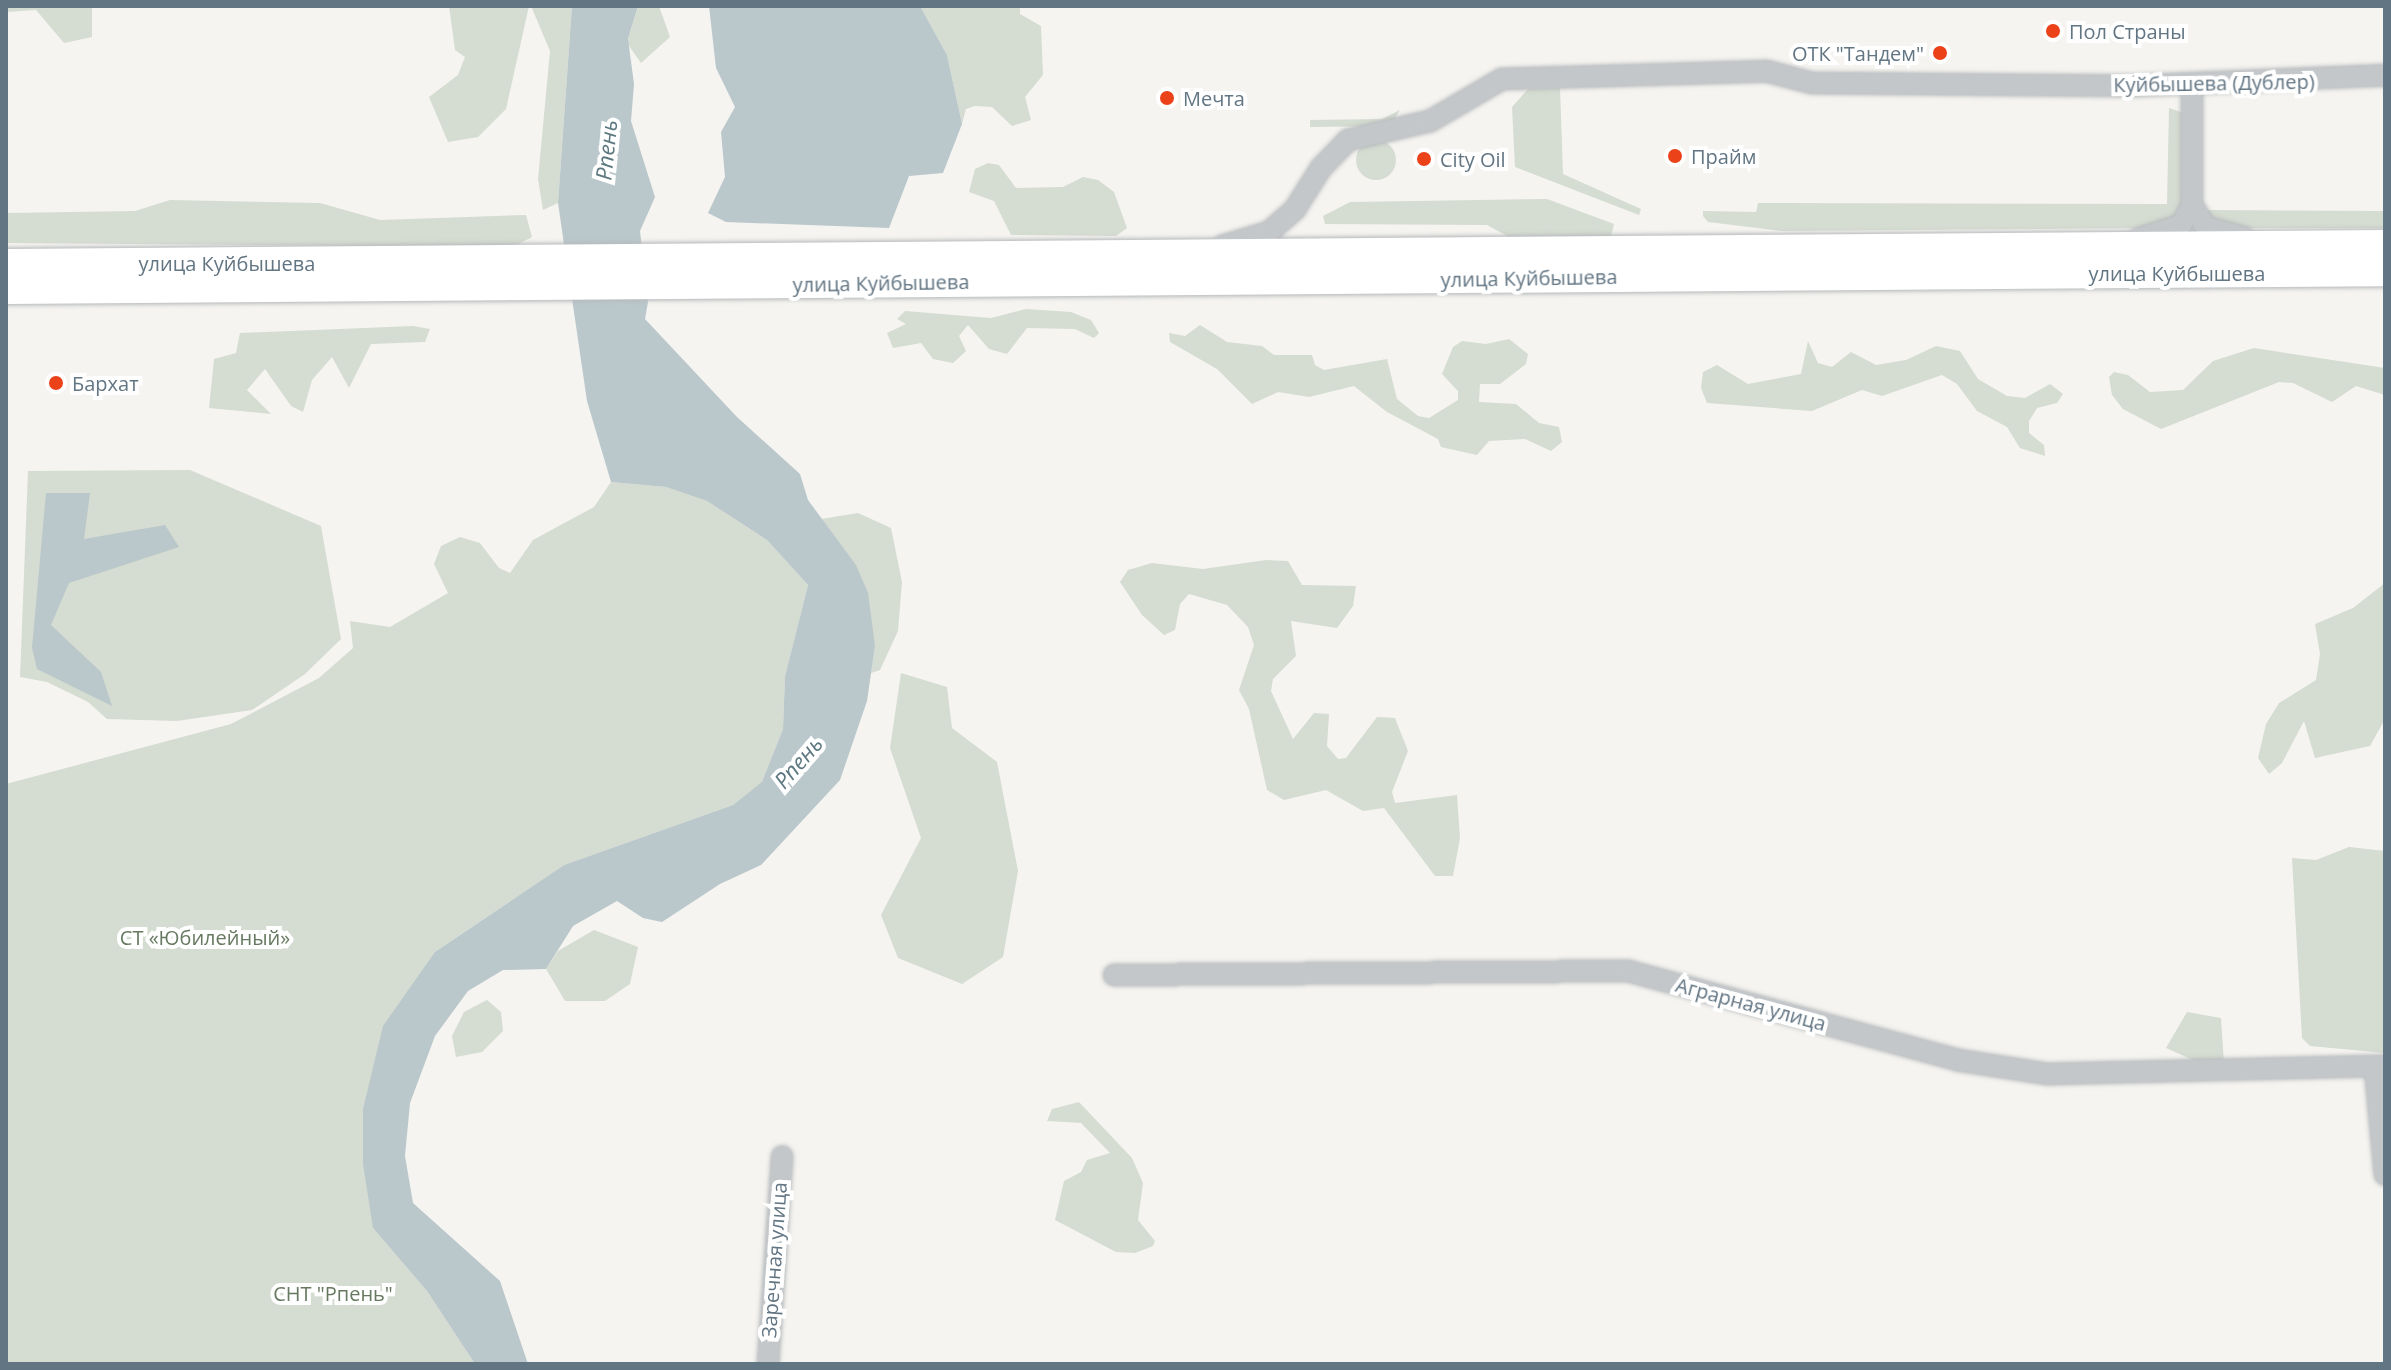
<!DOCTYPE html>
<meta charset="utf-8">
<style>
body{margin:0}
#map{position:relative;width:2391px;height:1370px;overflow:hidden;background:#f5f4f0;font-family:"Open Sans",sans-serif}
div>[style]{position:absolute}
.green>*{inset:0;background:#d5dcd1}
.round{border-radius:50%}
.water>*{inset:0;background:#bac7cb}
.roads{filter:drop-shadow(0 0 2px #b6b9bc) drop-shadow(0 0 2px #b6b9bc)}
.minor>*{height:20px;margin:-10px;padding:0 10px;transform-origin:10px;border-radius:10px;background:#c4c7ca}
.highway>*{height:30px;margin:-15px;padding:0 15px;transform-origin:15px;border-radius:15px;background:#fff}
.dots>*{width:22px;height:22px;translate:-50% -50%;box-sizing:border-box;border:4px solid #fff;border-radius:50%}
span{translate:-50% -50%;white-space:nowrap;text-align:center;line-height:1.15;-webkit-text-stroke:8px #fff;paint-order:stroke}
.poi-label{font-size:20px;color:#627583}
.left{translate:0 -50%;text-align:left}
.right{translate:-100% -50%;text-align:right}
.street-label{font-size:20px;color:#627583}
.park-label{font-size:20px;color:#677a61}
.water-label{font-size:22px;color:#5d7880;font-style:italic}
.frame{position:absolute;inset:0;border:8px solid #627583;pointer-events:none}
</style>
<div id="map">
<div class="green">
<i style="clip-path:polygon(6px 6px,92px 6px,92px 37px,64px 43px,36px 10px,6px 12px)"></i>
<i style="clip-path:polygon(449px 6px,529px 6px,506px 109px,478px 137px,448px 142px,429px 97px,458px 75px,465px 57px,455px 50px)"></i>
<i style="clip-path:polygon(531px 6px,572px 6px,558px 203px,543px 210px,538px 179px,550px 51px)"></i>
<i style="clip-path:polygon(638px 6px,659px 6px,670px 37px,641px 63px,627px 43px)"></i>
<i style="clip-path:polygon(920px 6px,1020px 6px,1020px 14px,1041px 26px,1043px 75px,1025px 97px,1031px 120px,1012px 126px,992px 107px,975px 106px,966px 109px,962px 124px,947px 55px)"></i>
<i style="clip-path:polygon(1560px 88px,1563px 174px,1641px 209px,1639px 215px,1515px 167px,1512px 107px,1528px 89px)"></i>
<i style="clip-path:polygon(2169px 108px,2184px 113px,2183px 201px,2179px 215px,2159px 228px,1783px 231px,1708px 222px,1703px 216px,1703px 211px,1756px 212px,1758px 203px,2167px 204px)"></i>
<i style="clip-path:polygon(1400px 110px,1390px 126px,1310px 127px,1310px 120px,1382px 119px)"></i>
<i class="round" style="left:1356px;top:140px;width:40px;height:40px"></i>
<i style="clip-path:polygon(988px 163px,999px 165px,1016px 188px,1063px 187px,1083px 177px,1098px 180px,1114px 192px,1127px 228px,1116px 236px,1011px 235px,994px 201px,969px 192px,975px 169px)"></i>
<i style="clip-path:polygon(1547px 199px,1614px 224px,1611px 236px,1509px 237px,1487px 225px,1325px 224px,1323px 216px,1350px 202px)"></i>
<i style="clip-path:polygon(170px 200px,320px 203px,380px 220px,526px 215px,532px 237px,513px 247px,6px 243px,6px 213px,135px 211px)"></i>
<i style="clip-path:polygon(2207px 210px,2385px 211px,2385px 228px,2230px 228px,2211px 220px)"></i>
<i style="clip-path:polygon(1026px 309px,1071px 312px,1091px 320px,1099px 333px,1094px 338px,1075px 329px,1027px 328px,1007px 354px,989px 349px,968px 325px,959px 336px,966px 351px,953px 363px,933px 359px,921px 343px,893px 348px,887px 333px,906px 324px,897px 319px,905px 311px,991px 318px)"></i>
<i style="clip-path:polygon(1200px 325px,1227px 342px,1262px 346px,1274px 355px,1312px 355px,1315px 365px,1324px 370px,1387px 359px,1397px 399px,1418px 416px,1429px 418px,1458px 400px,1458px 391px,1442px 374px,1453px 347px,1462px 341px,1486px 344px,1509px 339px,1528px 354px,1526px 364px,1500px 384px,1480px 384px,1479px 402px,1516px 404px,1539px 423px,1559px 427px,1562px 442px,1551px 451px,1525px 439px,1489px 441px,1477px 455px,1441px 447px,1438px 439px,1387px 412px,1354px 386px,1309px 397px,1278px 392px,1252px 404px,1217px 369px,1170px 342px,1169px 333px,1185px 336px)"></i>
<i style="clip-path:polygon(413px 326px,430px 329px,425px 342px,371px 344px,349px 388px,332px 357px,312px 380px,303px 412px,291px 406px,265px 369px,247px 390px,271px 414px,209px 408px,214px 359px,236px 353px,240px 333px)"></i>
<i style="clip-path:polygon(1808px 341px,1818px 363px,1832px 367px,1851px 352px,1876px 365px,1906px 360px,1936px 346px,1960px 351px,1978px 379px,2007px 396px,2025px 398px,2050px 384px,2063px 394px,2057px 403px,2037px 408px,2029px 421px,2029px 433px,2044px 445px,2045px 456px,2020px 448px,2007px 427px,1977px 411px,1957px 384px,1942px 375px,1882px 396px,1862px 390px,1812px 411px,1707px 403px,1701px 388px,1703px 372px,1717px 365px,1748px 384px,1801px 374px)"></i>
<i style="clip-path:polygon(2254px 348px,2385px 368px,2385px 395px,2356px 386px,2332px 402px,2293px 383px,2279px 382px,2161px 429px,2123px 409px,2112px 395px,2109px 377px,2114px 372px,2128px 375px,2150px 392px,2183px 390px,2213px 361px)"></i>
<i style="clip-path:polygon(190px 470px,321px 526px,341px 639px,305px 674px,252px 710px,177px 721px,107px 719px,88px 702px,47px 682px,20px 677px,28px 471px)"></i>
<i style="clip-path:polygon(611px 482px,666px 487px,707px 501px,767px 540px,808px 585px,785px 676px,783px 729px,762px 783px,733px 805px,564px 865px,435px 952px,373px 1228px,427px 1291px,475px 1364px,6px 1364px,6px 784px,231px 724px,319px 678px,353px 648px,350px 621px,390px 627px,448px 593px,434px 564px,441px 546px,460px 537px,480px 543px,499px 568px,510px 573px,533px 540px,594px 507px)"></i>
<i style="clip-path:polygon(858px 513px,891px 528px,902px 582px,898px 631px,880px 670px,871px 673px,875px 646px,821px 519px)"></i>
<i style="clip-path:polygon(1266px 560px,1288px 561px,1302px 585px,1356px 586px,1353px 606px,1337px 628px,1291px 621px,1296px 656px,1273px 679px,1271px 691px,1293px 739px,1314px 713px,1329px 714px,1327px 746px,1338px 759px,1346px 758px,1377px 717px,1395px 718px,1408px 751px,1392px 792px,1395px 803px,1457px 795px,1460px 838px,1453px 876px,1435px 876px,1384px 808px,1363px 811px,1326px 790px,1284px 800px,1267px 790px,1249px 709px,1239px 690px,1254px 645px,1248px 627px,1227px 605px,1189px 594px,1180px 604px,1175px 630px,1164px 635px,1142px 615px,1120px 582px,1128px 570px,1152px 563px,1203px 569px)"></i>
<i style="clip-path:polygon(2385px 583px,2385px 719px,2370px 746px,2315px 758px,2304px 721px,2282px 763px,2269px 774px,2258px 758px,2266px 724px,2279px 703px,2316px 680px,2320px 654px,2315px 624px,2353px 608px)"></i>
<i style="clip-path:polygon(901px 673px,947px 687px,952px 728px,997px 762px,1018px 871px,1003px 957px,962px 984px,898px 958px,881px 915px,921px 838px,890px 748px)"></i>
<i style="clip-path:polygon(2349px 847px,2385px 851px,2385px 1053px,2310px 1046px,2302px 1038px,2292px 858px,2316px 860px)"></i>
<i style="clip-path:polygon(594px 930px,638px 947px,630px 984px,605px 1001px,565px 1001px,546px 969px,558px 951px)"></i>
<i style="clip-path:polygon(487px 1000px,501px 1012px,503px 1031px,482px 1052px,456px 1057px,452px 1036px,464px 1012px)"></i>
<i style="clip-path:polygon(2187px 1012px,2221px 1018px,2224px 1063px,2193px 1060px,2166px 1048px)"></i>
<i style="clip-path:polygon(1079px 1102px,1132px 1158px,1143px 1183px,1138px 1220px,1155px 1241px,1153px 1246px,1135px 1253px,1116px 1252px,1055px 1220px,1064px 1181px,1081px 1172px,1087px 1160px,1110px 1153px,1081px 1123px,1047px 1121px,1052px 1109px)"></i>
</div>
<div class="water">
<i style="clip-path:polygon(572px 6px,638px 6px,628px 39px,634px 84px,631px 121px,655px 197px,640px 231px,648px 302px,645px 319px,737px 417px,800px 474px,808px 500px,856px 565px,868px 593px,875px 646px,867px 701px,840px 780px,761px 865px,720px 884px,662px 922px,643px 918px,617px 901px,573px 926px,546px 969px,503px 970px,468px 991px,435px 1036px,410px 1103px,405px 1156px,413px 1203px,500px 1281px,528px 1364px,475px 1364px,427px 1291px,373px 1228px,363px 1164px,363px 1109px,383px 1026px,435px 952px,564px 865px,733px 805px,762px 782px,783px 729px,785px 676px,808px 585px,767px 540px,707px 501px,666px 487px,611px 482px,587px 401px,558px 203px)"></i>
<i style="clip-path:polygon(709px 6px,920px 6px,947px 55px,962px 124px,943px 173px,909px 176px,889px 228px,726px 222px,708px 213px,725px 177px,721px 132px,735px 107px,716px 68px)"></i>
<i style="clip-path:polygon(46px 493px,90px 493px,84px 539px,165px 525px,179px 547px,69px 583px,51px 625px,101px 672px,112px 706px,37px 669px,32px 648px)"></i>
</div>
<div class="roads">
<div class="minor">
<i style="left:2192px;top:205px;width:26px;rotate:58deg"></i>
<i style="left:2206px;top:227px;width:41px;rotate:15.4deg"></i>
<i style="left:2135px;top:240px;width:48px;rotate:-18.1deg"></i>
<i style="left:2181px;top:225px;width:23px;rotate:-61deg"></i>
<i style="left:2192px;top:205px;width:121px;rotate:-90deg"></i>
<i style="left:1222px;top:246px;width:49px;rotate:-16.6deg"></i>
<i style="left:1269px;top:232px;width:35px;rotate:-41deg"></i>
<i style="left:1295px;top:209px;width:49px;rotate:-57.6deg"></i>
<i style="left:1321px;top:168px;width:39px;rotate:-46deg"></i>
<i style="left:1348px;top:140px;width:84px;rotate:-13deg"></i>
<i style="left:1430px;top:121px;width:83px;rotate:-30.3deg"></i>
<i style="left:1502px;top:79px;width:264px;rotate:-1.7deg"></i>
<i style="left:1766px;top:71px;width:48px;rotate:14.6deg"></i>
<i style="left:1812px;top:83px;width:314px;rotate:0.5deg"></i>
<i style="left:2126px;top:86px;width:259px;rotate:-2.4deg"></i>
<i style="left:1114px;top:975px;width:514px;rotate:-0.45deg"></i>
<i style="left:1628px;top:971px;width:341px;rotate:15.1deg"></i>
<i style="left:1957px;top:1060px;width:91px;rotate:8.8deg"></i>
<i style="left:2047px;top:1074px;width:338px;rotate:-1.4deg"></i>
<i style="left:2375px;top:1067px;width:108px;rotate:84.7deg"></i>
<i style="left:768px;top:1364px;width:208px;rotate:-86.1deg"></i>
</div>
<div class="highway">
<i style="left:6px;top:264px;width:2379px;rotate:-0.46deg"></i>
<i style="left:6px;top:289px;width:2379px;rotate:-0.43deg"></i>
</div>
</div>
<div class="dots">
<i style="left:2053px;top:31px;background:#eb4219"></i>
<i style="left:1940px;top:53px;background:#eb4219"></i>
<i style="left:1167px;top:98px;background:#eb4219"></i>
<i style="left:1675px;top:156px;background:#eb4219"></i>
<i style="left:1424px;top:159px;background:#eb4219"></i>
<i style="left:56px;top:383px;background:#eb4219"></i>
</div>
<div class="poi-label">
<span class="left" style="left:2069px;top:31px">Пол Страны</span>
<span class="right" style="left:1924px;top:53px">ОТК "Тандем"</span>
<span class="left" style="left:1183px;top:98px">Мечта</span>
<span class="left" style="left:1691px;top:156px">Прайм</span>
<span class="left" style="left:1440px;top:159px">City Oil</span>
<span class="left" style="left:72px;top:383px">Бархат</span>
</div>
<div class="street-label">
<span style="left:2214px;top:83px;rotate:-1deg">Куйбышева (Дублер)</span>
<span style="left:227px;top:263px">улица Куйбышева</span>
<span style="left:2177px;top:273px">улица Куйбышева</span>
<span style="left:1529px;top:278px;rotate:-1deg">улица Куйбышева</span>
<span style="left:881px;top:283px;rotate:-1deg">улица Куйбышева</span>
<span style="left:1751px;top:1004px;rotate:15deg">Аграрная улица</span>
<span style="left:774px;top:1260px;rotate:-86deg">Заречная улица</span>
</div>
<div class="park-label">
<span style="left:205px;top:937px">СТ «Юбилейный»</span>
<span style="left:333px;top:1293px">СНТ "Рпень"</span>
</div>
<div class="water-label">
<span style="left:606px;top:150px;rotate:-84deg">Рпень</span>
<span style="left:798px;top:762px;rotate:-49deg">Рпень</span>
</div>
<div class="frame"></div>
</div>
